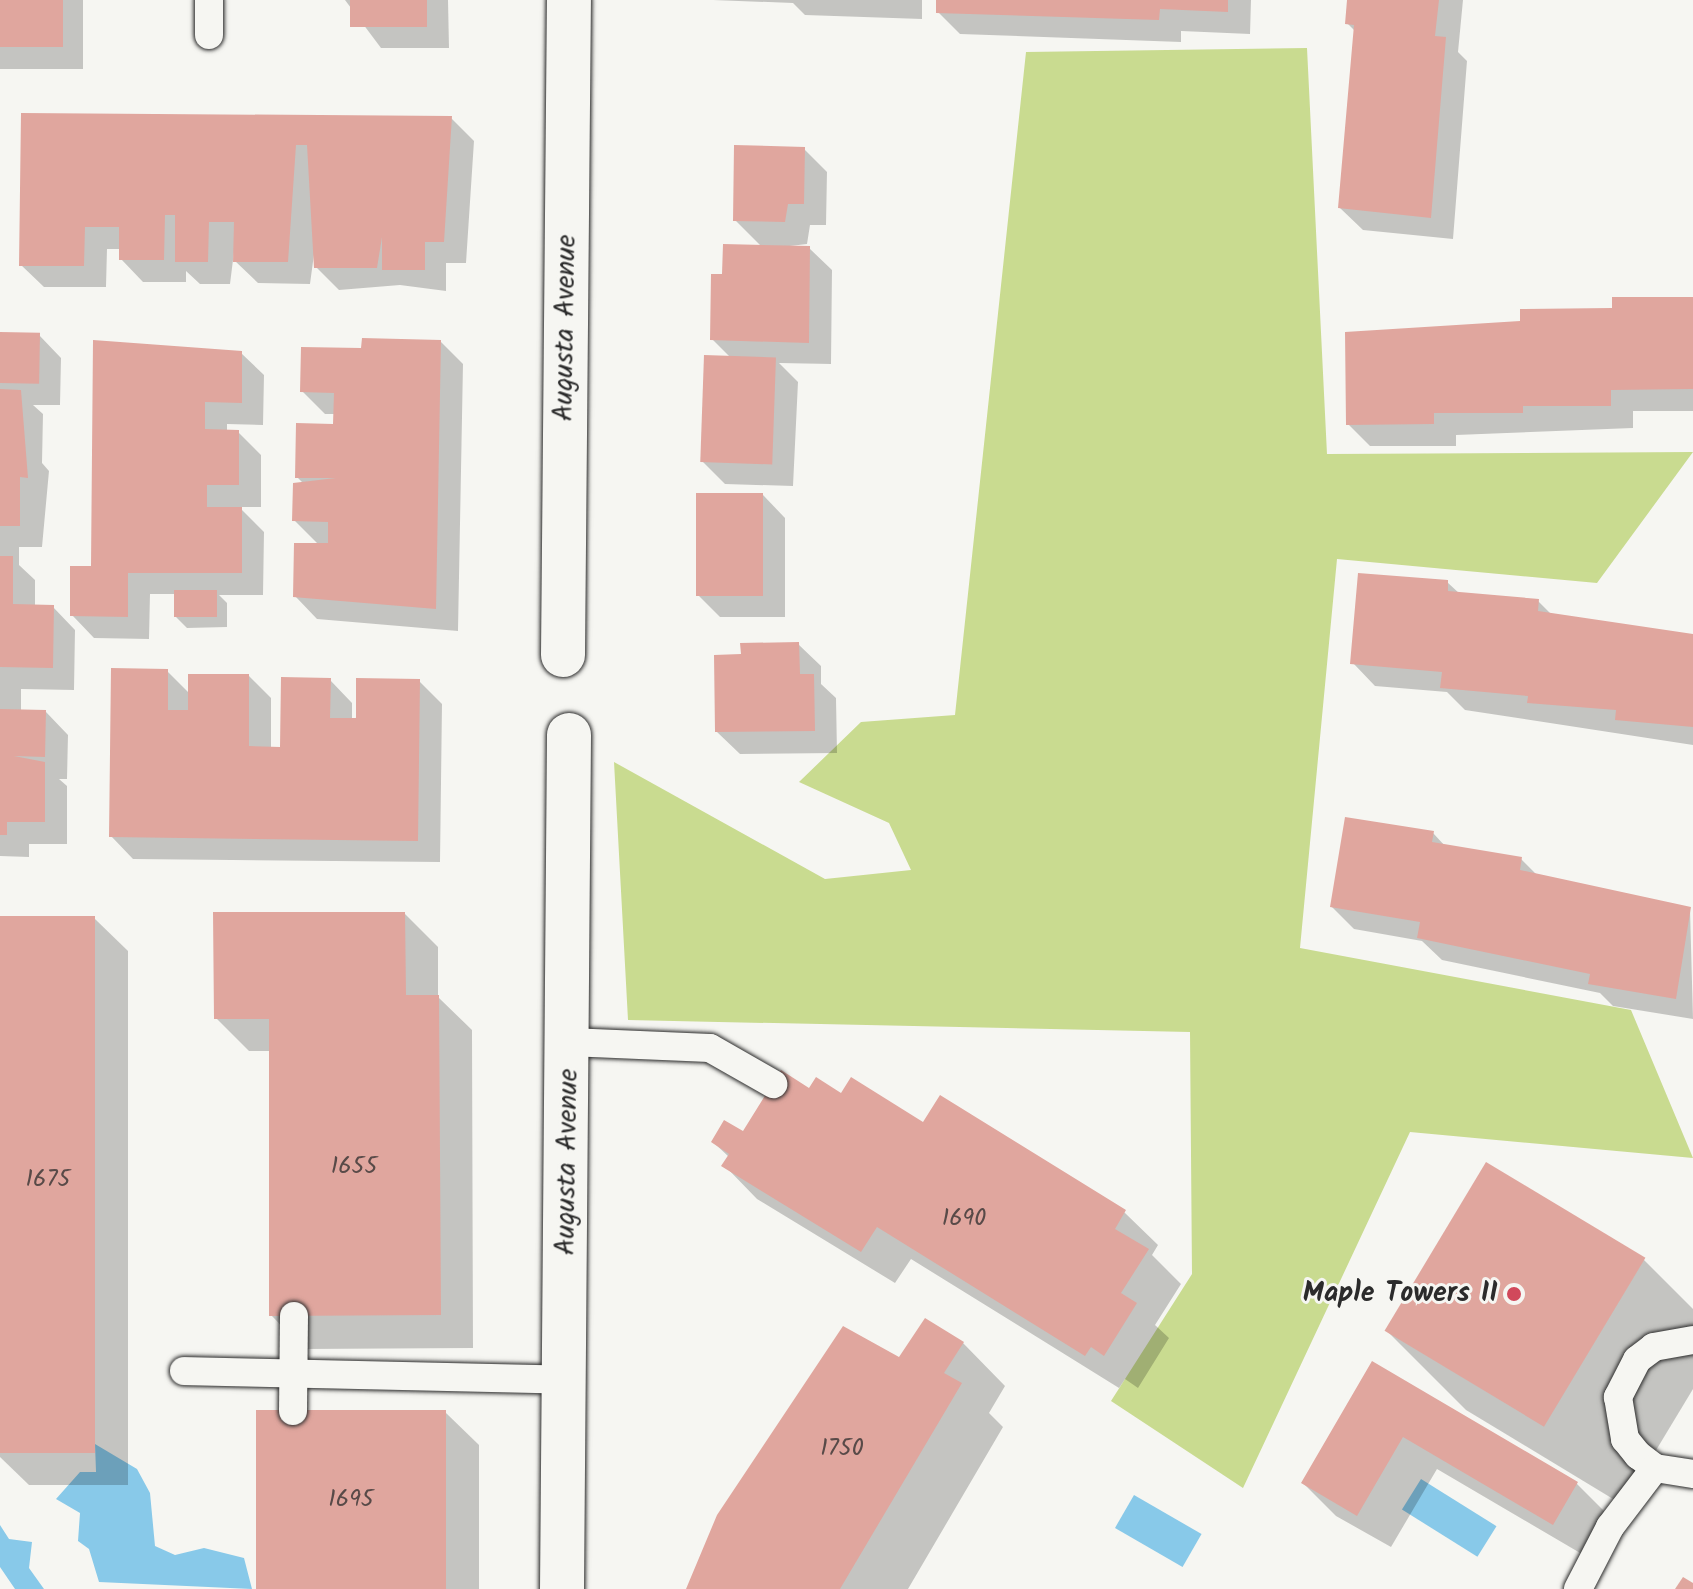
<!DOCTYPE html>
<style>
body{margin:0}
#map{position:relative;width:1693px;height:1589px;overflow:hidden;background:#f6f6f2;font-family:Kalam,sans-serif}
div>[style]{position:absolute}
.green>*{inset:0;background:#c9db90}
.water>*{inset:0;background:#88c9e9;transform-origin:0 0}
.shadow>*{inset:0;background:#0003;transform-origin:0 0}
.building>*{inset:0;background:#e0a69e;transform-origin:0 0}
.roads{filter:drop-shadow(0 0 2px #2b2b2b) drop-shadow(0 0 2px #2b2b2b)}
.lane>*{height:28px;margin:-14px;padding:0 14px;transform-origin:14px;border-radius:14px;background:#f6f6f2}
.street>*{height:44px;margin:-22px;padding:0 22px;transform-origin:22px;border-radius:22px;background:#f6f6f2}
.dots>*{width:22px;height:22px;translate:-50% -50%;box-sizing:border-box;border:4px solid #f6f6f2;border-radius:50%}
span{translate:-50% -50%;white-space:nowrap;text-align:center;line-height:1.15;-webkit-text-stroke:6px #f6f6f2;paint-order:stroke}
.number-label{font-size:24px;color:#584a48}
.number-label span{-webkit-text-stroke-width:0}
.street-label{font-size:28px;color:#2b2b2b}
.poi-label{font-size:28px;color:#2b2b2b;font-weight:700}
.right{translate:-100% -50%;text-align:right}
</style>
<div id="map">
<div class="green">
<i style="clip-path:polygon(1307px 48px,1327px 454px,1693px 452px,1597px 583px,1337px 559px,1300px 948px,1631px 1010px,1693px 1158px,1410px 1132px,1243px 1488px,1111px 1401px,1192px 1274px,1190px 1032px,628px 1020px,614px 762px,825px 879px,911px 870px,889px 823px,799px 782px,861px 722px,955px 715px,1026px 52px)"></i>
</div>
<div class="water">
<i style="clip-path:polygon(95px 1444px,137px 1469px,150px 1493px,155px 1546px,175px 1555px,204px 1548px,244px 1558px,252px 1589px,99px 1582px,89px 1549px,78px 1541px,80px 1513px,56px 1499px,80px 1472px,96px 1472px)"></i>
<i style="left:1421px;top:1479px;width:89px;height:36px;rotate:32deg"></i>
<i style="left:1134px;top:1495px;width:78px;height:38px;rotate:30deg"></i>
<i style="clip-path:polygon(0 1525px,9px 1539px,32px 1542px,29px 1568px,44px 1589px,15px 1589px,0 1567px)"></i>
</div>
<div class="shadow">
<i style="left:0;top:0;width:83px;height:69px"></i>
<i style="clip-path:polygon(345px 0,448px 0,449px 48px,381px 48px)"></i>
<i style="clip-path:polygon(713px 0,922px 0,922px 19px,805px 15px,793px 3px)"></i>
<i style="clip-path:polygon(938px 0,1251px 0,1250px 34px,1181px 31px,1181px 42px,960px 34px,938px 12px)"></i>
<i style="clip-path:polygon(1349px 0,1463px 0,1458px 52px,1467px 61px,1453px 239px,1363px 230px,1340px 208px,1355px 31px,1347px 23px)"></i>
<i style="clip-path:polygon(23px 115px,451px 118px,474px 141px,466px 263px,446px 263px,446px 291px,400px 285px,339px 290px,316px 267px,315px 247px,310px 284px,258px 283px,235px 261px,235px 244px,230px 284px,200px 284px,186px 271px,186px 282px,143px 282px,121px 259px,121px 249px,107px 249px,106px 287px,44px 287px,21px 265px)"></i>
<i style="clip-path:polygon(804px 149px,827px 172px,826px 225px,810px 225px,807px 244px,781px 247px,809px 248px,832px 270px,831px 364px,779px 363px,798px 382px,793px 486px,725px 484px,702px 461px,731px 358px,712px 339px,724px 276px,762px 247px,735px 220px)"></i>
<i style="clip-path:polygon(1693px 299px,1693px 411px,1633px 411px,1633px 428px,1456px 435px,1456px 446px,1370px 446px,1348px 424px,1614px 310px)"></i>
<i style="clip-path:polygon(0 334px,39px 335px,61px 358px,60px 405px,33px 405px,43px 414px,42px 463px,49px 471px,42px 547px,19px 547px,19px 565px,35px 580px,35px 607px,53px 607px,75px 630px,74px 690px,21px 689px,21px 712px,46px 712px,68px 735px,67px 779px,59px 779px,67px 786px,67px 844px,29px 844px,29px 857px,0 856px)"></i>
<i style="clip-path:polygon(440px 341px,463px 364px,458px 631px,317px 619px,295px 596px,319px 545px,294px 520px,304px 484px,297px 477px,335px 426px,335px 414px,325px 414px,302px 391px,363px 350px)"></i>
<i style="clip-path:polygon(95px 342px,241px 353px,264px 375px,263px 425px,227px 424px,227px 432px,238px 432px,261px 455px,261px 507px,239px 507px,264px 532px,263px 595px,219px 595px,227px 603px,227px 627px,187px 628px,176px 617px,176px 594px,150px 594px,149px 639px,94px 638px,72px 615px,93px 568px)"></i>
<i style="clip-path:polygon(763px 495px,785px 518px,785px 617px,720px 617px,698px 595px)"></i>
<i style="clip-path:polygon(1447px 582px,1460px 594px,1538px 601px,1553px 616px,1693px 635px,1693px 745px,1465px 710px,1447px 692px,1375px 686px,1353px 663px)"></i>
<i style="clip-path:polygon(798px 644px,821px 666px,821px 684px,836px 698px,837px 753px,740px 754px,717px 732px,743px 656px)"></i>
<i style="clip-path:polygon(167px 671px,190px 694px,249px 676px,271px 698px,271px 748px,282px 749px,330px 680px,352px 703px,352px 720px,419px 681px,442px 704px,440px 862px,133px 859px,111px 836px)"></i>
<i style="clip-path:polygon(1433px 833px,1446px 847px,1521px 859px,1537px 875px,1690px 909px,1693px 1019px,1613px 1006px,1600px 993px,1442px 960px,1422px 941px,1354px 929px,1332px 907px)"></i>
<i style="clip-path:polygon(405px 914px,438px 947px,438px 997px,472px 1030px,473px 1348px,304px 1349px,271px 1315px,271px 1051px,249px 1051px,216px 1018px)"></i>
<i style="clip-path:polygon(0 918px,94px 918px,128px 951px,128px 1485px,29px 1485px,0 1457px)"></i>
<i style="clip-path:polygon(810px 1091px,924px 1125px,1124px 1212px,1158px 1245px,1152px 1255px,1181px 1284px,1155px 1325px,1169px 1338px,1138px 1388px,1125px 1379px,1119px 1388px,911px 1259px,895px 1283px,757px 1199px,724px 1165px,729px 1157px,713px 1142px,744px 1133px)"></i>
<i style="clip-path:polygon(1644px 1260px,1693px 1309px,1693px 1389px,1623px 1505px,1466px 1410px,1386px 1330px)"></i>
<i style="clip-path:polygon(963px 1343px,1005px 1386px,989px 1413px,1003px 1427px,908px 1589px,688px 1589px,899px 1359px)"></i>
<i style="clip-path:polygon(1373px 1364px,1577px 1484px,1610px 1517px,1587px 1557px,1437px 1469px,1391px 1547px,1336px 1516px,1303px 1483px)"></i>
<i style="clip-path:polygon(445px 1412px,479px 1445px,479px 1589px,258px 1589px)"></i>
</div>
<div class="building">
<i style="left:0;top:0;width:63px;height:47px"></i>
<i style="left:350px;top:0;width:77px;height:27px"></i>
<i style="clip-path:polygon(936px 0,1228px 0,1228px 12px,1160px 9px,1159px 20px,936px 13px)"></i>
<i style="clip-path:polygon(1347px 0,1439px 0,1435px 36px,1446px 37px,1431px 218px,1338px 208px,1354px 25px,1345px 24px)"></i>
<i style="clip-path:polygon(21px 113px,452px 116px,444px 242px,425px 242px,425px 270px,382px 270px,382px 237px,377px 268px,314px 268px,307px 145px,296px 145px,288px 262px,233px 262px,234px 222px,209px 222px,208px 262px,175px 262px,175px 215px,165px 215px,164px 260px,119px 260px,119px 227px,85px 227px,84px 266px,19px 266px)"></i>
<i style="clip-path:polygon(734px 145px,805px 147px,804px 204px,788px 204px,785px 222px,733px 221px)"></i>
<i style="clip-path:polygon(723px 244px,810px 246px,809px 343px,710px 340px,711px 274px,722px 274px)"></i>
<i style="clip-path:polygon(1612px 297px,1693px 297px,1693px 389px,1611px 390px,1611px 406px,1523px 406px,1523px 413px,1434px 413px,1434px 424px,1346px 425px,1345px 332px,1520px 321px,1520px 309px,1612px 308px)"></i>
<i style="left:0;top:332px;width:40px;height:51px;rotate:1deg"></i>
<i style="clip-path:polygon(362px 338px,441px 340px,436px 609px,293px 597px,294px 543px,328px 543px,328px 522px,292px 521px,293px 483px,336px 478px,295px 478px,296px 423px,333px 424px,334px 393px,300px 392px,301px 347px,361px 348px)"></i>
<i style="clip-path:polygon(93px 340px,242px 351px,242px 403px,205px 402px,205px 429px,239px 430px,239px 485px,207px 485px,207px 507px,242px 507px,242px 573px,128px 573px,128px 617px,70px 616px,70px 566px,91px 566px)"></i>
<i style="left:704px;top:355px;width:72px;height:107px;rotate:2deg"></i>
<i style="clip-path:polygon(0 389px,21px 390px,28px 478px,20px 477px,20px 526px,0 526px)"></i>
<i style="left:696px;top:493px;width:67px;height:103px"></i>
<i style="clip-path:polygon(0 556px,13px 556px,13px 604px,54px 605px,53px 668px,0 667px)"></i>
<i style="clip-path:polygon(1358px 573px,1448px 580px,1448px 591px,1539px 599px,1538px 611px,1693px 634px,1693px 727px,1615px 720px,1616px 710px,1527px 703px,1528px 696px,1440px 688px,1442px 672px,1350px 664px)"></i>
<i style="left:217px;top:590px;width:27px;height:43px;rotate:90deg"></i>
<i style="clip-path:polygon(799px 642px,800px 674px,814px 674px,815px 731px,715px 732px,714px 655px,741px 654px,740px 643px)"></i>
<i style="clip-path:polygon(111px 668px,168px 669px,168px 710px,188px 710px,188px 674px,249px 674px,249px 746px,280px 747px,281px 677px,331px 678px,330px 718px,356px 718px,356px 678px,420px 679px,418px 841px,109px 837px)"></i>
<i style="clip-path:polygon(0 709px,46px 710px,45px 757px,14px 756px,45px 762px,45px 822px,7px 822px,7px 835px,0 835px)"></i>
<i style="clip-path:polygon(1345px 817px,1434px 831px,1432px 842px,1522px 857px,1520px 870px,1691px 907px,1676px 999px,1588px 984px,1590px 974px,1417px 938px,1420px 922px,1330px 907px)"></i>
<i style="clip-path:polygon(213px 912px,405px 912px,406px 995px,439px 995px,441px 1315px,269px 1316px,269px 1019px,214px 1019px)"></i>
<i style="left:0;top:916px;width:95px;height:537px"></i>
<i style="clip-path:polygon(781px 1070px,809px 1088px,816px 1077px,841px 1093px,851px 1077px,923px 1122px,940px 1095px,1126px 1210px,1115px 1229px,1149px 1249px,1121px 1293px,1137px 1303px,1104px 1356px,1091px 1347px,1085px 1356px,877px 1227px,861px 1252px,721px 1166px,729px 1154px,711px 1142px,724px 1120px,743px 1131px)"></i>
<i style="left:1486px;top:1162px;width:186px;height:197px;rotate:31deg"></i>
<i style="clip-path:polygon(925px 1318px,964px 1342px,944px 1373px,962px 1383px,840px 1589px,686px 1589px,717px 1515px,843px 1326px,899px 1357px)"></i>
<i style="clip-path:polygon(1372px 1361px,1578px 1482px,1553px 1525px,1403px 1437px,1357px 1516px,1301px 1483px)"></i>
<i style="left:446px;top:1410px;width:179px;height:190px;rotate:90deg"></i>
<i style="clip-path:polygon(1683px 1577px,1693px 1583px,1693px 1589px,1675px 1589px)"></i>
</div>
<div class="roads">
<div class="lane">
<i style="left:209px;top:35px;width:35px;rotate:-90deg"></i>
<i style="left:569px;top:1042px;width:141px;rotate:2.4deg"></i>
<i style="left:710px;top:1048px;width:73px;rotate:29.7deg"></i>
<i style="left:1693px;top:1340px;width:40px;rotate:170deg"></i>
<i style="left:1654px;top:1347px;width:21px;rotate:143deg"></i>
<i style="left:1637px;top:1360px;width:42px;rotate:117.2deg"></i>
<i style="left:1618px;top:1397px;width:43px;rotate:80.5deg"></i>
<i style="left:1625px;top:1439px;width:21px;rotate:51deg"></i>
<i style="left:1638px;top:1455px;width:21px;rotate:37deg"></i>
<i style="left:1655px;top:1468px;width:38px;rotate:9deg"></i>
<i style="left:184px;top:1371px;width:382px;rotate:1.3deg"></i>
<i style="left:293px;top:1411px;width:95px;rotate:-89.4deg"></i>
<i style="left:1578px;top:1589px;width:70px;rotate:-62.7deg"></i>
<i style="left:1610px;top:1527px;width:74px;rotate:-52.7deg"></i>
</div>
<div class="street">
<i style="left:563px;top:655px;width:655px;rotate:-89.48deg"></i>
<i style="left:562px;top:1589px;width:854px;rotate:-89.53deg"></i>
</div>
</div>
<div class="dots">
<i style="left:1514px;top:1294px;background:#d1495b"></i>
</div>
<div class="number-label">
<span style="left:354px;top:1167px">1655</span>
<span style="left:48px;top:1180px">1675</span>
<span style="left:964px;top:1219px">1690</span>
<span style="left:842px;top:1449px">1750</span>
<span style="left:351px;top:1500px">1695</span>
</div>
<div class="street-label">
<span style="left:566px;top:328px;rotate:-89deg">Augusta Avenue</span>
<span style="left:568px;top:1162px;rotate:-89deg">Augusta Avenue</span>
</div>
<div class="poi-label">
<span class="right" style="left:1498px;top:1294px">Maple Towers II</span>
</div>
</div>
